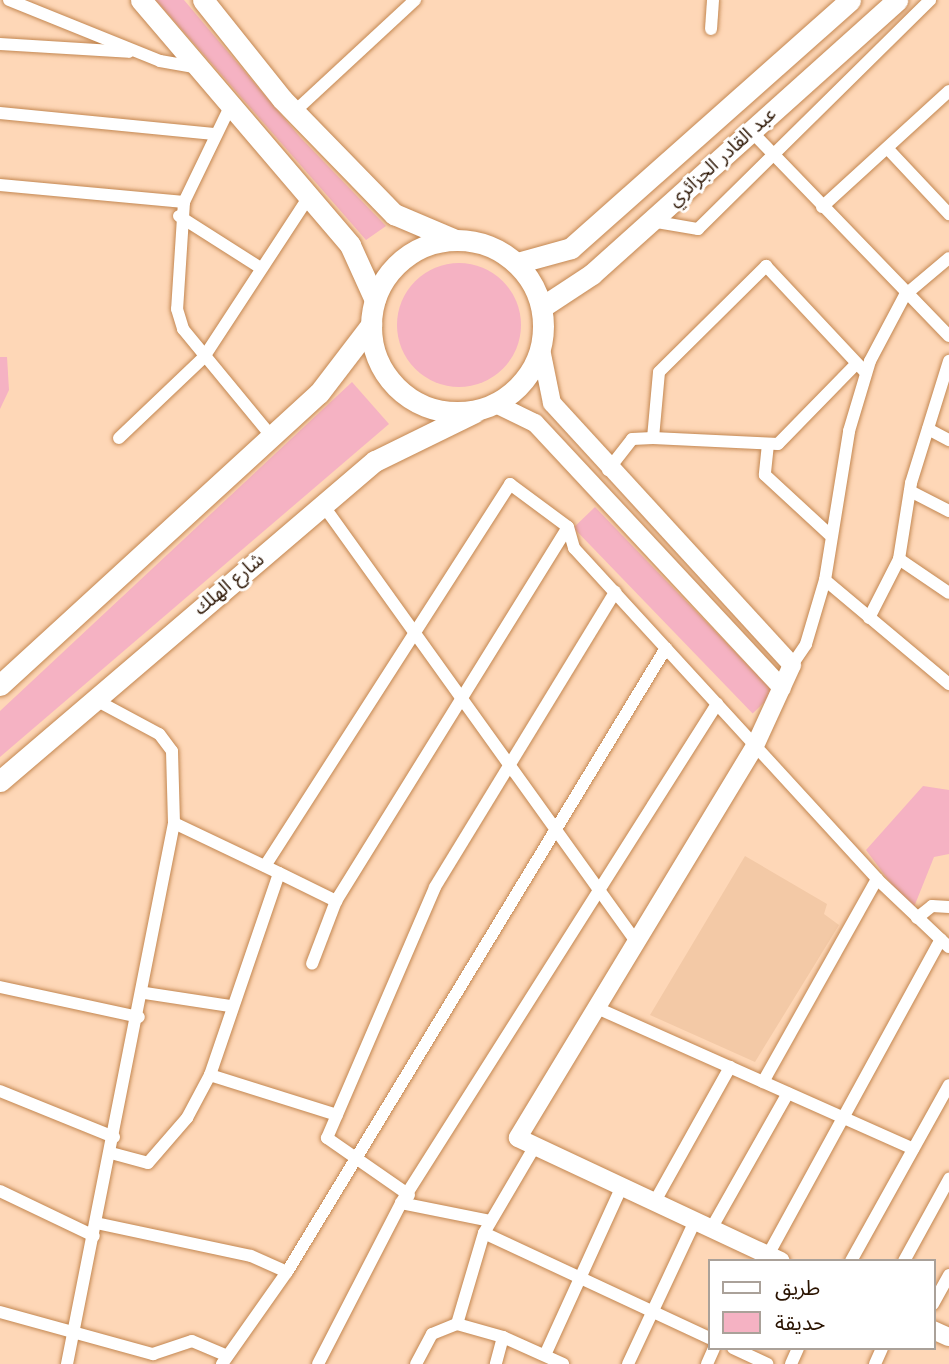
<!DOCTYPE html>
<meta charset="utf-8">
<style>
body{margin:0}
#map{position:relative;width:949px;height:1364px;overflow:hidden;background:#fed7b7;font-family:Inter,"Noto Sans Arabic",sans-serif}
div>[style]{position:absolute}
.built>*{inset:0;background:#f3c9a6}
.green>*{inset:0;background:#f5b2c3;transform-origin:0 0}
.round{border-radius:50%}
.roads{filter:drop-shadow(0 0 2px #c38751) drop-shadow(0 0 2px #c38751)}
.minor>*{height:12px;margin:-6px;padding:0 6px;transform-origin:6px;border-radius:6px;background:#fff}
.secondary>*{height:18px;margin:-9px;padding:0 9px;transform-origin:9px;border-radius:9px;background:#fff}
.primary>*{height:21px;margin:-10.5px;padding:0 10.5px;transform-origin:10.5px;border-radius:10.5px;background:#fff}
.trunk>*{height:21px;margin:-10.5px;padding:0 10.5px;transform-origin:10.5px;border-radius:10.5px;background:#fff}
.trunk>.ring{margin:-10.5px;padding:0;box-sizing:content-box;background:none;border:21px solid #fff;border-radius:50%}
span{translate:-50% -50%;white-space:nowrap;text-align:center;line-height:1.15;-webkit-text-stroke:6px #fff;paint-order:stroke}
.street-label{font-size:19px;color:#2a1300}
.legend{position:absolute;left:708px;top:1259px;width:228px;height:91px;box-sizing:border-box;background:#fff;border:2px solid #aaa199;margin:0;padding:9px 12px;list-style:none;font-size:21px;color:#2a1300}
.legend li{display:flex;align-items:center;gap:14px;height:35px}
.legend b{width:35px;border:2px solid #aaa199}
</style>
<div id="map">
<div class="built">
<i style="clip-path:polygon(745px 856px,827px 904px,824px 914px,839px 925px,755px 1062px,650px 1015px)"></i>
</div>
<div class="green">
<i style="clip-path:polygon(156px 0,184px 0,300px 137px,386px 226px,366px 240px)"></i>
<i class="round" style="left:397px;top:263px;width:124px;height:124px"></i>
<i style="clip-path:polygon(0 357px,7px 357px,9px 390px,0 409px)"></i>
<i style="clip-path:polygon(352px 382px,389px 424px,0 757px,0 711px)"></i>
<i style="left:595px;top:507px;width:258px;height:30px;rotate:46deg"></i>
<i style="clip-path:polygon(923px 786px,949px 790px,949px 854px,934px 857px,912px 912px,866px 850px)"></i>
</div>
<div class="roads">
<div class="minor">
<i style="left:9px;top:0;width:163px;rotate:22deg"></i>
<i style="left:160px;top:61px;width:36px;rotate:10deg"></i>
<i style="left:711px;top:29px;width:29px;rotate:-86deg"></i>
<i style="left:0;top:44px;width:129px;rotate:3.5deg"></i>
<i style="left:294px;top:112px;width:165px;rotate:-42.8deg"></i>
<i style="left:0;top:113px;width:215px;rotate:5.6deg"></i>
<i style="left:751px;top:131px;width:285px;rotate:46deg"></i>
<i style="left:887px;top:148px;width:91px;rotate:46.8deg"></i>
<i style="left:0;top:185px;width:185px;rotate:5.3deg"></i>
<i style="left:184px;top:202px;width:106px;rotate:-64.2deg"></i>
<i style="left:184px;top:202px;width:107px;rotate:93.7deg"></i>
<i style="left:177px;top:309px;width:21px;rotate:73deg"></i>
<i style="left:183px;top:329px;width:140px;rotate:50.5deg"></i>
<i style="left:822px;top:207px;width:172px;rotate:-42.4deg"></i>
<i style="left:179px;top:216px;width:95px;rotate:32.5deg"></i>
<i style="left:651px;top:221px;width:48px;rotate:9.7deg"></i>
<i style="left:698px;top:229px;width:326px;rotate:-44.6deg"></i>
<i style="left:928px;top:429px;width:24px;rotate:28deg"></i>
<i style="left:119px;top:438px;width:117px;rotate:-43.6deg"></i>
<i style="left:204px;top:357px;width:190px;rotate:-56.8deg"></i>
<i style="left:653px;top:438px;width:125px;rotate:2.7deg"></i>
<i style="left:778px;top:444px;width:112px;rotate:-45.7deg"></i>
<i style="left:768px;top:444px;width:31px;rotate:96deg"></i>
<i style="left:765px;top:475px;width:87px;rotate:42.7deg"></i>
<i style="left:608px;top:470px;width:39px;rotate:-52deg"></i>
<i style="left:632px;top:439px;width:21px;rotate:-3deg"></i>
<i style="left:653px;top:438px;width:66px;rotate:-84.8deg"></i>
<i style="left:659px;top:372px;width:151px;rotate:-44.7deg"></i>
<i style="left:766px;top:266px;width:146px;rotate:46.9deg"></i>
<i style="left:910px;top:491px;width:44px;rotate:27.1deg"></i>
<i style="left:323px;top:505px;width:539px;rotate:54.36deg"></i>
<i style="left:899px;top:559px;width:60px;rotate:34.2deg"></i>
<i style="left:825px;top:580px;width:162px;rotate:40deg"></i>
<i style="left:869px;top:618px;width:66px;rotate:-63deg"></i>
<i style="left:899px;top:559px;width:77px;rotate:-81deg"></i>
<i style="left:911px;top:483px;width:128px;rotate:-72.7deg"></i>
<i style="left:792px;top:665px;width:25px;rotate:-56deg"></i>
<i style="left:806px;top:644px;width:67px;rotate:-73.5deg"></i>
<i style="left:825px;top:580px;width:151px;rotate:-80.8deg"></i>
<i style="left:849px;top:431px;width:73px;rotate:-73.3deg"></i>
<i style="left:870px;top:361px;width:75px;rotate:-62.1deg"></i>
<i style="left:905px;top:295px;width:57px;rotate:-40.1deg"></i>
<i style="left:265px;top:866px;width:454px;rotate:-57.3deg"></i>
<i style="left:510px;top:484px;width:72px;rotate:36.6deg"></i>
<i style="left:568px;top:527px;width:22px;rotate:74deg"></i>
<i style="left:574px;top:548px;width:449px;rotate:47.5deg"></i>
<i style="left:877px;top:879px;width:99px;rotate:43.4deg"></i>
<i style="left:279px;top:873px;width:64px;rotate:26.2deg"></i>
<i style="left:336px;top:901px;width:67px;rotate:110.9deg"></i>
<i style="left:336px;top:901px;width:440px;rotate:-58.2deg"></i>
<i style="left:917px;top:918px;width:19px;rotate:-39deg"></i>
<i style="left:932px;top:906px;width:17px;rotate:3deg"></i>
<i style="left:0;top:987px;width:142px;rotate:12.2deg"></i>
<i style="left:145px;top:993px;width:86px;rotate:8.7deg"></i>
<i style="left:597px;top:1008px;width:346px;rotate:24deg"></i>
<i style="left:210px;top:1075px;width:133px;rotate:17.5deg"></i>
<i style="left:763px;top:1082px;width:233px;rotate:-60.7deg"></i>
<i style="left:0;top:1091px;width:123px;rotate:22deg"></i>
<i style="left:111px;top:1153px;width:38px;rotate:15deg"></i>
<i style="left:148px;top:1163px;width:60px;rotate:-49.1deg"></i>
<i style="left:187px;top:1118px;width:49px;rotate:-61.9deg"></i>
<i style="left:210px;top:1075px;width:213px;rotate:-71.1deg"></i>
<i style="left:279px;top:873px;width:116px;rotate:-154.5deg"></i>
<i style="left:0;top:1191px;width:104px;rotate:25.6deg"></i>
<i style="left:409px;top:1195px;width:100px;rotate:-145.2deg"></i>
<i style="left:327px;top:1138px;width:273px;rotate:-66.7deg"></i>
<i style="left:435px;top:887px;width:346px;rotate:-58.6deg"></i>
<i style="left:401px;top:1203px;width:91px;rotate:11.4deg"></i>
<i style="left:654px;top:1203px;width:156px;rotate:-60.8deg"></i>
<i style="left:96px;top:1223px;width:158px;rotate:12deg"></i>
<i style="left:251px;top:1256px;width:39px;rotate:24deg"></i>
<i style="left:711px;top:1229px;width:156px;rotate:-60.5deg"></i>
<i style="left:484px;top:1233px;width:248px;rotate:25deg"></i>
<i style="left:768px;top:1255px;width:360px;rotate:-61.3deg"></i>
<i style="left:851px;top:1261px;width:201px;rotate:-60.9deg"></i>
<i style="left:904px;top:1261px;width:94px;rotate:-61.2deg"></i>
<i style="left:933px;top:1304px;width:33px;rotate:-61deg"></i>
<i style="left:0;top:1312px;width:159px;rotate:15.4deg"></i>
<i style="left:153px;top:1354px;width:41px;rotate:-18.4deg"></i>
<i style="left:192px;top:1341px;width:38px;rotate:23deg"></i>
<i style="left:457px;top:1324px;width:48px;rotate:15.8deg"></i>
<i style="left:503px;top:1337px;width:28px;rotate:105deg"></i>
<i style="left:503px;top:1337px;width:66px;rotate:24.2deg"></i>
<i style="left:733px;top:1348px;width:38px;rotate:25deg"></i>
<i style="left:545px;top:1355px;width:183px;rotate:-65.5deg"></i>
<i style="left:67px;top:1364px;width:551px;rotate:-78.81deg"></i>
<i style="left:174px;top:823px;width:72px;rotate:-91.6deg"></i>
<i style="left:172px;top:751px;width:21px;rotate:-127deg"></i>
<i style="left:159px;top:734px;width:74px;rotate:-151.7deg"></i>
<i style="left:222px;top:1364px;width:113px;rotate:-54.8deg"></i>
<i style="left:287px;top:1272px;width:730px;rotate:-58.73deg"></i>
<i style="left:318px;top:1364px;width:181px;rotate:-62.7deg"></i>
<i style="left:401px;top:1203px;width:591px;rotate:-57.66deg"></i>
<i style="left:416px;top:1364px;width:34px;rotate:-62deg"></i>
<i style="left:432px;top:1334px;width:27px;rotate:-22deg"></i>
<i style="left:457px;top:1324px;width:95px;rotate:-73.5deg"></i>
<i style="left:484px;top:1233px;width:101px;rotate:-59.6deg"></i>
<i style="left:628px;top:1364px;width:158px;rotate:-64.9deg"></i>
<i style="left:707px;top:1364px;width:17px;rotate:-66deg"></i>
<i style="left:791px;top:1364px;width:17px;rotate:-66deg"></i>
<i style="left:875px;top:1364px;width:17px;rotate:-66deg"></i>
</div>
<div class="secondary">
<i style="left:541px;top:349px;width:55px;rotate:78.5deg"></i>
<i style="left:552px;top:403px;width:355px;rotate:47.5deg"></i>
<i style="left:792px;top:665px;width:89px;rotate:114.6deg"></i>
<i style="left:755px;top:746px;width:458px;rotate:121.2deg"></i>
<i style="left:518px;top:1138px;width:290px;rotate:25.1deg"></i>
<i style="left:496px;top:404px;width:43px;rotate:26deg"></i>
<i style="left:535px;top:423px;width:362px;rotate:47deg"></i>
<i style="left:933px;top:1330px;width:17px;rotate:24deg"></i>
</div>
<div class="primary">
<i style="left:141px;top:0;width:322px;rotate:49.5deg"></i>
<i style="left:350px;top:245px;width:60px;rotate:65.6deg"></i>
<i style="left:203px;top:0;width:127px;rotate:51.4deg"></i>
<i style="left:282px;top:99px;width:161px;rotate:45.8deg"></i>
<i style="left:394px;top:214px;width:64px;rotate:23deg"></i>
</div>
<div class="trunk">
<i class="ring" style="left:371px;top:240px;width:151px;height:151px"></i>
<i style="left:517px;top:263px;width:56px;rotate:-15.5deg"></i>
<i style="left:571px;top:248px;width:373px;rotate:-41.6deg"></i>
<i style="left:542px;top:307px;width:60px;rotate:-33.4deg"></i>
<i style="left:592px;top:274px;width:410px;rotate:-41.9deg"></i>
<i style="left:0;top:685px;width:432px;rotate:-42.5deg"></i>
<i style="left:319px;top:393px;width:86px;rotate:-52.6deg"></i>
<i style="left:0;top:781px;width:493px;rotate:-40.5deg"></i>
<i style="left:375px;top:461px;width:111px;rotate:-26.1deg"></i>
</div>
</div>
<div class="street-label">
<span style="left:722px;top:157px;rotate:-42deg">عبد القادر الجزائري</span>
<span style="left:229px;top:584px;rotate:-40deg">شارع الهلك</span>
</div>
<ul class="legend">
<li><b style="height:9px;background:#fff"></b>طريق</li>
<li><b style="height:19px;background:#f5b2c3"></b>حديقة</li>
</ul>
</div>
